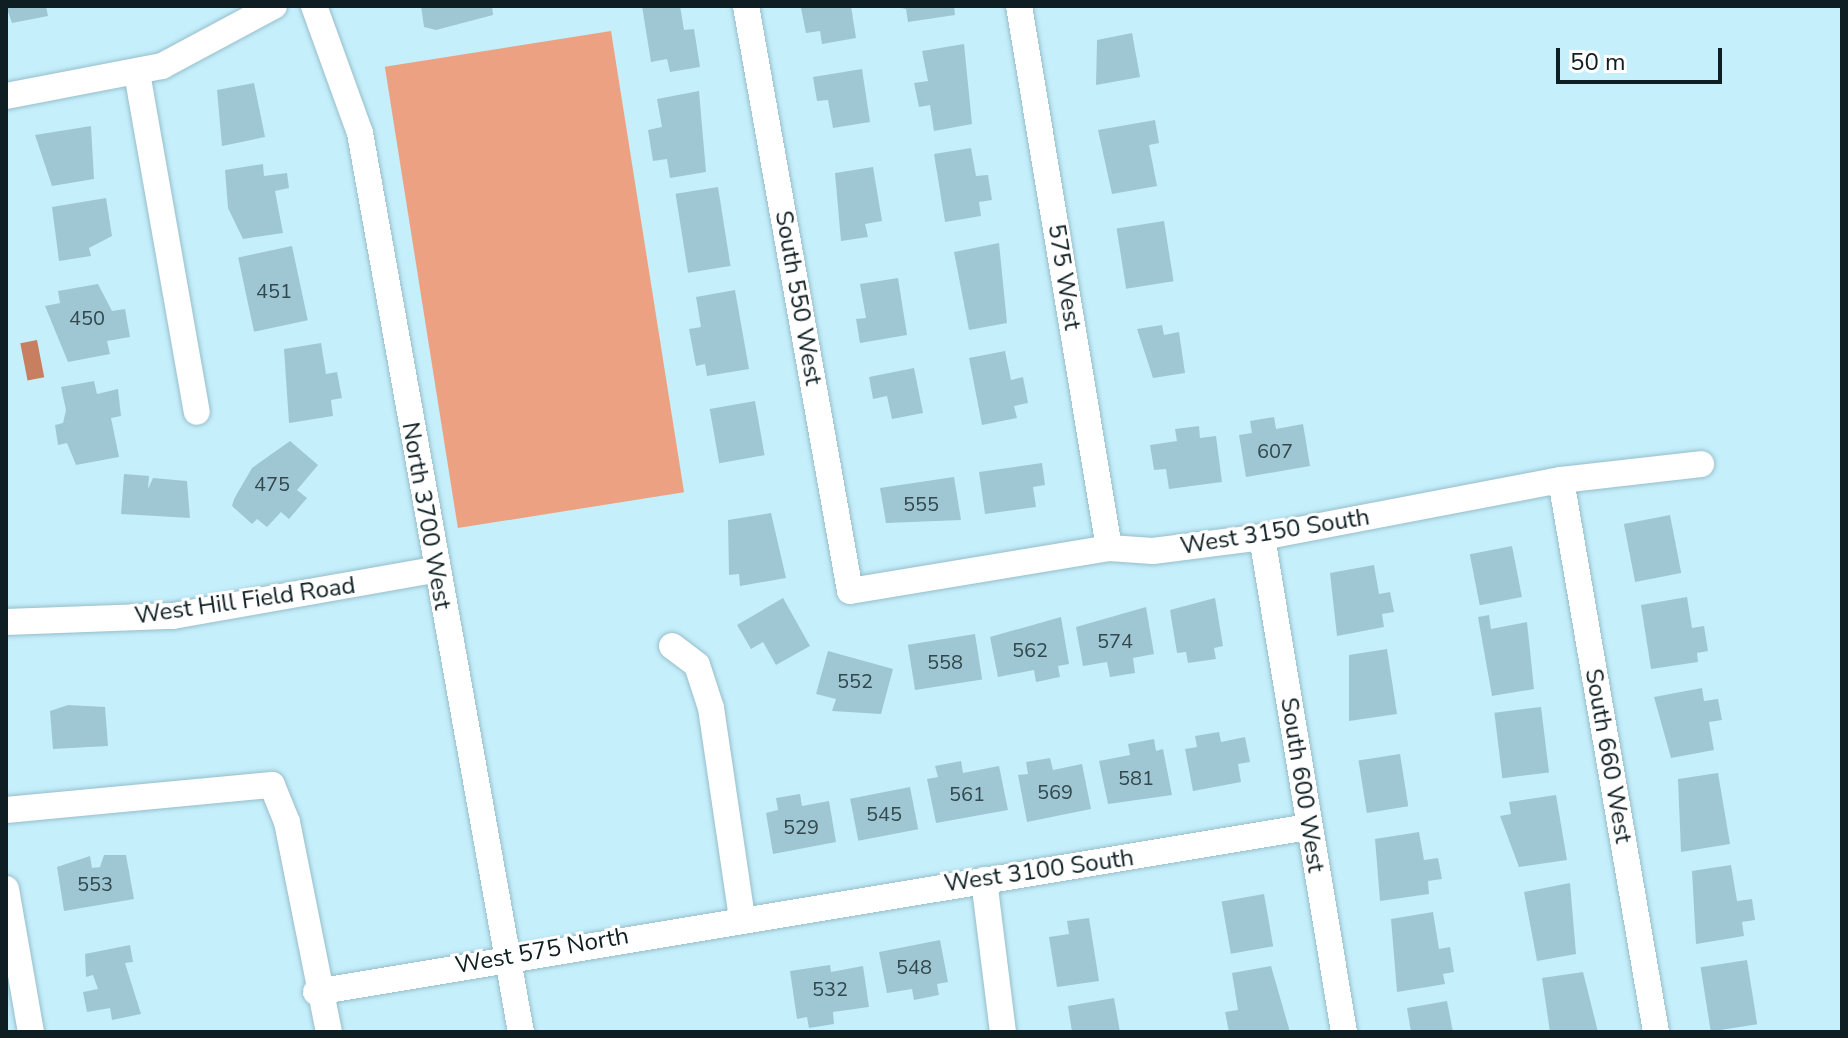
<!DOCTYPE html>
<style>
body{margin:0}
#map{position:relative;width:1848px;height:1038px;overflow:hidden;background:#c6effc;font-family:"Nunito Sans",sans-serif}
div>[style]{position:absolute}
.green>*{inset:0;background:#eca282;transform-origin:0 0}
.water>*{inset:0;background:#c77f5f;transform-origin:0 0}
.building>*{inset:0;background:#9fc7d3;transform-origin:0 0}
.roads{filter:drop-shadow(0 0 2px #96beca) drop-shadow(0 0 2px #96beca)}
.minor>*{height:26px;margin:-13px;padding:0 13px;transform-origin:13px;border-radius:13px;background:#fff}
span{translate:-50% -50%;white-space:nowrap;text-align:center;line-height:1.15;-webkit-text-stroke:6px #fff;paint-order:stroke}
.number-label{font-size:20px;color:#32484e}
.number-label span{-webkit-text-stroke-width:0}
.street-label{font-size:24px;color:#0e1e22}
.frame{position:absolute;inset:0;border:8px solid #0e1e22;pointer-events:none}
.scale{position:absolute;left:1556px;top:48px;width:166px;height:36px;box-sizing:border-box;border:4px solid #0e1e22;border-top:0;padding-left:10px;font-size:24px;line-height:28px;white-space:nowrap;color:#0e1e22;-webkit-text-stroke:6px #fff;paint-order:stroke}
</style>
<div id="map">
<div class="green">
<i style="left:611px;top:31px;width:467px;height:229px;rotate:81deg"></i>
</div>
<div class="water">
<i style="left:37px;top:340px;width:38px;height:17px;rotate:79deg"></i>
</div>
<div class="building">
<i style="clip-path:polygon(6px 6px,46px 6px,48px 16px,12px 23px)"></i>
<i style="clip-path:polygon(421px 6px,492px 6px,493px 15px,436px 30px,424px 27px)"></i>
<i style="clip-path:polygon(642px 6px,680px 6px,684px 30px,694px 29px,700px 67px,670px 72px,667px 59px,651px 62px)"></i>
<i style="clip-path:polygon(812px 6px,851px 6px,856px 38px,822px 44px,820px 31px,806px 33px,801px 8px)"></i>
<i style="clip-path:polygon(892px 6px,954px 6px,955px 15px,908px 22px,906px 9px)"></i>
<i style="clip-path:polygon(1132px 33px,1140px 77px,1096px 85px,1097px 40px)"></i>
<i style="clip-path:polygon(964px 44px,972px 124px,934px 131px,930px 105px,919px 107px,914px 83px,928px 81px,922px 51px)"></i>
<i style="clip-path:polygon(862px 69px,870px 122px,833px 128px,828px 100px,817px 101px,813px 77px)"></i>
<i style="clip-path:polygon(254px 83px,265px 137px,222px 146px,217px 90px)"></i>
<i style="clip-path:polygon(699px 91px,706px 172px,670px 178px,667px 159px,653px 161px,648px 130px,662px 127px,657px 99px)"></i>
<i style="clip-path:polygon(1155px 120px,1159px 143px,1149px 145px,1157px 186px,1112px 194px,1098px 130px)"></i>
<i style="clip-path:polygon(91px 126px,94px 179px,52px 186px,35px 135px)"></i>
<i style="clip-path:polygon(971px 148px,976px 176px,988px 175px,992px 200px,979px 202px,981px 216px,945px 222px,934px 154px)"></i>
<i style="clip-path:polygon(263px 164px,264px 176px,287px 173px,289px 188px,275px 191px,283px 233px,243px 239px,228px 208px,225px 170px)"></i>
<i style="clip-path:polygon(873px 167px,882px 221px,865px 224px,868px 237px,841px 241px,835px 173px)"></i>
<i style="left:718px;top:187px;width:80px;height:43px;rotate:81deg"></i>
<i style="clip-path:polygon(106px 198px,112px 236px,89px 248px,91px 256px,59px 261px,52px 207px)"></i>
<i style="left:1164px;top:221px;width:61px;height:48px;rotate:81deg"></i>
<i style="clip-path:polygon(999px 243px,1007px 323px,969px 330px,954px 252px)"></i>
<i style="left:292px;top:246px;width:76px;height:55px;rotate:78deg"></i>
<i style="clip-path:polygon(898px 278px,907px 335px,860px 343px,856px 319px,866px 318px,860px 284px)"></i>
<i style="clip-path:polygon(98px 284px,112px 311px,125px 309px,130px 337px,107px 341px,110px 354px,68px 362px,45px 306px,60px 303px,58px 291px)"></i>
<i style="clip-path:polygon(735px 290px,749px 369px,707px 376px,705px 364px,696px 366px,689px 329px,701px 327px,696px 297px)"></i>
<i style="clip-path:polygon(1162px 325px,1164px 335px,1179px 332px,1185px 373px,1153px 378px,1137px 329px)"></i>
<i style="clip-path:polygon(321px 343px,326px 374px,337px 372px,342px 398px,331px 400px,333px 416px,289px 423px,284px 349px)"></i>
<i style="clip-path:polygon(1005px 351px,1011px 380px,1023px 377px,1028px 403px,1014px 406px,1017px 418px,982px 425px,969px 358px)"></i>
<i style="clip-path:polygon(914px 368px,923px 413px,892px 419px,887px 396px,873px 399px,869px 377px)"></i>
<i style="clip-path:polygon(94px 381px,97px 394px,118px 389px,121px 416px,111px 418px,119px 457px,76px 465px,67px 443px,58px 445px,55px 425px,63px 423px,66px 410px,61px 387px)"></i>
<i style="left:755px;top:401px;width:55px;height:46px;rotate:80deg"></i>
<i style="clip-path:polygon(1274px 417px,1276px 429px,1303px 424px,1310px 466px,1246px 477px,1239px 435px,1252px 433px,1250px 421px)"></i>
<i style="clip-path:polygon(1199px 426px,1200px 438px,1216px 436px,1222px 482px,1169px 489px,1166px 469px,1154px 470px,1150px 445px,1177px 441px,1175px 429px)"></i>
<i style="clip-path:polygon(290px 441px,318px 465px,297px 490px,307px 498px,289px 519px,281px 512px,267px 527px,257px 519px,252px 524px,232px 506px,234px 499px,252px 468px)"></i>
<i style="clip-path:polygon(1042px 463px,1045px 485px,1033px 487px,1036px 507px,985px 514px,979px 472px)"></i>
<i style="clip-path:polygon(124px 474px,149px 476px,148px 489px,153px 478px,187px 481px,190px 518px,121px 514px)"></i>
<i style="clip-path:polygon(954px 477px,961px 520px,886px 523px,880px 488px)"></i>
<i style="clip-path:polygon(771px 513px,786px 578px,740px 586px,739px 574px,729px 575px,728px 520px)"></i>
<i style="left:1670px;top:515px;width:59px;height:47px;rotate:79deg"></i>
<i style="left:1512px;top:546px;width:52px;height:43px;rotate:79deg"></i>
<i style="clip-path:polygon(1374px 565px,1379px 594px,1390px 592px,1394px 612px,1382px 614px,1384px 627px,1337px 636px,1330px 573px)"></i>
<i style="clip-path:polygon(1687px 597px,1692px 628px,1704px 626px,1708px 651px,1697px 653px,1698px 662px,1651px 669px,1641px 605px)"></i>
<i style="clip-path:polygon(783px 598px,810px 646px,776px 665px,763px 642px,751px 649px,737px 625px)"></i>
<i style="clip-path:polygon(1215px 598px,1223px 646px,1214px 648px,1216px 659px,1188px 663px,1186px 652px,1177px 653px,1170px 610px)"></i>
<i style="clip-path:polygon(1146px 607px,1154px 654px,1133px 658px,1135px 673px,1110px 677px,1107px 662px,1083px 666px,1076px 627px)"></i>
<i style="clip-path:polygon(1489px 615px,1491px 629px,1527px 622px,1534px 689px,1492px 696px,1478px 617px)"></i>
<i style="clip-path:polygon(1061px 617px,1069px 664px,1058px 666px,1060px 677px,1036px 682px,1034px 670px,998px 677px,990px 637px)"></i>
<i style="left:975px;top:634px;width:46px;height:68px;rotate:81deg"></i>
<i style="clip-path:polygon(1387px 649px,1397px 714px,1349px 721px,1349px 655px)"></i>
<i style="clip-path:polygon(828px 651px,893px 669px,881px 714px,832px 711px,836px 699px,816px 694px)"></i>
<i style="clip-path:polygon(1702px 688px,1704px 701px,1718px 699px,1722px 720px,1709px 722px,1714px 750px,1671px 758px,1654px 697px)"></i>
<i style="clip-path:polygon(68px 705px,105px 707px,108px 746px,53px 749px,50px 711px)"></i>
<i style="left:1541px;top:707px;width:66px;height:47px;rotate:83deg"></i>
<i style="clip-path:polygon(1219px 732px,1221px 742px,1245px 737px,1250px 762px,1238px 764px,1241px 782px,1193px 791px,1185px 749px,1197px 747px,1195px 736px)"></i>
<i style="clip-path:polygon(1154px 739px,1156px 751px,1163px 749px,1172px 795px,1108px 804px,1099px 761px,1130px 755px,1128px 744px)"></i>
<i style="left:1400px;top:754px;width:53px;height:42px;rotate:81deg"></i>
<i style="clip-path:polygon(1050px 758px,1053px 770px,1082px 764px,1091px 809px,1027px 822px,1018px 775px,1028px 774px,1026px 762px)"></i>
<i style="clip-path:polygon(961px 761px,963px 773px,999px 766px,1008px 810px,936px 823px,927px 779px,938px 777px,935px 766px)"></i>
<i style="clip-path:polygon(1718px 773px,1730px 844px,1681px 852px,1678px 779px)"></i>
<i style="left:910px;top:787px;width:43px;height:61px;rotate:79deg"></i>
<i style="clip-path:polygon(800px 794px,802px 806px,829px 801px,836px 842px,773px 854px,766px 813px,778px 810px,776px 798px)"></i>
<i style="clip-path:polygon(1556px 795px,1567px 860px,1519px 867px,1500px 816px,1511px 814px,1509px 802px)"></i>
<i style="clip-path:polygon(1419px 832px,1424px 860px,1438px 858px,1442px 879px,1428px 881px,1429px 894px,1380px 901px,1375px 839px)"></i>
<i style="clip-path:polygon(104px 855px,126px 855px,134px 899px,64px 911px,57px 867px,90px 856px,92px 868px,100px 867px)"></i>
<i style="clip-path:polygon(1731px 865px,1737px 901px,1752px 899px,1755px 920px,1742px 922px,1744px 936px,1696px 944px,1692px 871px)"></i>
<i style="clip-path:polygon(1570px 883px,1576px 954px,1537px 961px,1524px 892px)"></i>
<i style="left:1264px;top:894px;width:53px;height:43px;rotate:80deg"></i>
<i style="clip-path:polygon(1433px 912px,1439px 949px,1450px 947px,1454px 972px,1443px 974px,1445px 984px,1397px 992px,1391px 919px)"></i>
<i style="clip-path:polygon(1089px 918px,1099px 981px,1057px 987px,1049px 937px,1069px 934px,1067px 921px)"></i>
<i style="clip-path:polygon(940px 940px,948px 982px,937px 984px,939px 995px,914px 1000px,912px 989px,887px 993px,879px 952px)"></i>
<i style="clip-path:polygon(130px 945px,133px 962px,125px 963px,141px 1014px,112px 1020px,110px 1008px,87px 1012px,83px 992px,98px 989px,93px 975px,86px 977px,85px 954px)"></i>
<i style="left:1747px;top:960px;width:65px;height:47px;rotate:81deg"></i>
<i style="clip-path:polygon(830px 965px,831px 972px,863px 966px,869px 1007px,833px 1012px,834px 1024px,809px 1028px,807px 1017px,797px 1019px,790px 971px)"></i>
<i style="clip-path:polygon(1271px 966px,1290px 1032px,1229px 1032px,1225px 1012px,1238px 1010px,1232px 973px)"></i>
<i style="clip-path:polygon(1583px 972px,1598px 1032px,1550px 1032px,1542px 978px)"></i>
<i style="clip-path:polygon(1114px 998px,1120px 1032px,1072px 1032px,1068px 1006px)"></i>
<i style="clip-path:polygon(1447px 1001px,1453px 1032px,1411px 1032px,1407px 1008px)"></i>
</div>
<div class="roads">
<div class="minor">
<i style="left:314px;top:6px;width:135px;rotate:70.1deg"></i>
<i style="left:360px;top:133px;width:913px;rotate:79.85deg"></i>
<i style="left:746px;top:6px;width:594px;rotate:79.92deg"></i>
<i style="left:850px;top:591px;width:263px;rotate:-9.4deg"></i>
<i style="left:1109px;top:548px;width:44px;rotate:3.9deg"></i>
<i style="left:1153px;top:551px;width:110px;rotate:-7.3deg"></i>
<i style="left:1262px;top:537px;width:304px;rotate:-10.8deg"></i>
<i style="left:1561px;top:480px;width:141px;rotate:-6.5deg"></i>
<i style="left:1019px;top:6px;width:549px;rotate:80.57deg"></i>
<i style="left:137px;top:73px;width:344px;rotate:80deg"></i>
<i style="left:6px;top:96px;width:159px;rotate:-10.9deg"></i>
<i style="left:162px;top:66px;width:127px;rotate:-28.2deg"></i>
<i style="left:1561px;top:480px;width:560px;rotate:80.23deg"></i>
<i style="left:1262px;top:537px;width:502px;rotate:80.59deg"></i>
<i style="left:6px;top:622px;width:167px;rotate:-2.1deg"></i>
<i style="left:173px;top:616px;width:266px;rotate:-10deg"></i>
<i style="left:672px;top:646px;width:31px;rotate:37deg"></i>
<i style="left:697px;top:665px;width:45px;rotate:72deg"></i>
<i style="left:711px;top:708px;width:211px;rotate:81.6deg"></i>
<i style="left:6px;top:810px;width:267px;rotate:-5.4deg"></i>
<i style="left:272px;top:785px;width:40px;rotate:68deg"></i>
<i style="left:287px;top:822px;width:214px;rotate:78.7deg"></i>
<i style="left:984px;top:880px;width:153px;rotate:82.9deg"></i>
<i style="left:6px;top:889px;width:145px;rotate:80.1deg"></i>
<i style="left:316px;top:992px;width:1006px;rotate:-9.44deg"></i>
</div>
</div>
<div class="number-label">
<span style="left:274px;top:291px">451</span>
<span style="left:87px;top:318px">450</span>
<span style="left:1275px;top:451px">607</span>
<span style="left:272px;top:484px">475</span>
<span style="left:921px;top:504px">555</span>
<span style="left:1115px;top:641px">574</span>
<span style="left:1030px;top:650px">562</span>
<span style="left:945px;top:662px">558</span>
<span style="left:855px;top:681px">552</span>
<span style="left:1136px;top:778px">581</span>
<span style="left:1055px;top:792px">569</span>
<span style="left:967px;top:794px">561</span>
<span style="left:884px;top:814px">545</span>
<span style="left:801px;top:827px">529</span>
<span style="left:95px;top:884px">553</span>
<span style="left:914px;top:967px">548</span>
<span style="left:830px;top:989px">532</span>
</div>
<div class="street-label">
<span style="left:1064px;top:277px;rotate:81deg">575 West</span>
<span style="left:798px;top:298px;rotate:80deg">South 550 West</span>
<span style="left:426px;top:516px;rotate:80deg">North 3700 West</span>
<span style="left:1275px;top:532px;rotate:-9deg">West 3150 South</span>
<span style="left:245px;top:601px;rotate:-8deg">West Hill Field Road</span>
<span style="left:1608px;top:756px;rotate:80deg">South 660 West</span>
<span style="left:1302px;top:785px;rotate:81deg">South 600 West</span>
<span style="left:1039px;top:871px;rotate:-8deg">West 3100 South</span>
<span style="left:542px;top:951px;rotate:-10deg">West 575 North</span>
</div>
<div class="frame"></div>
<div class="scale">50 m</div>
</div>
